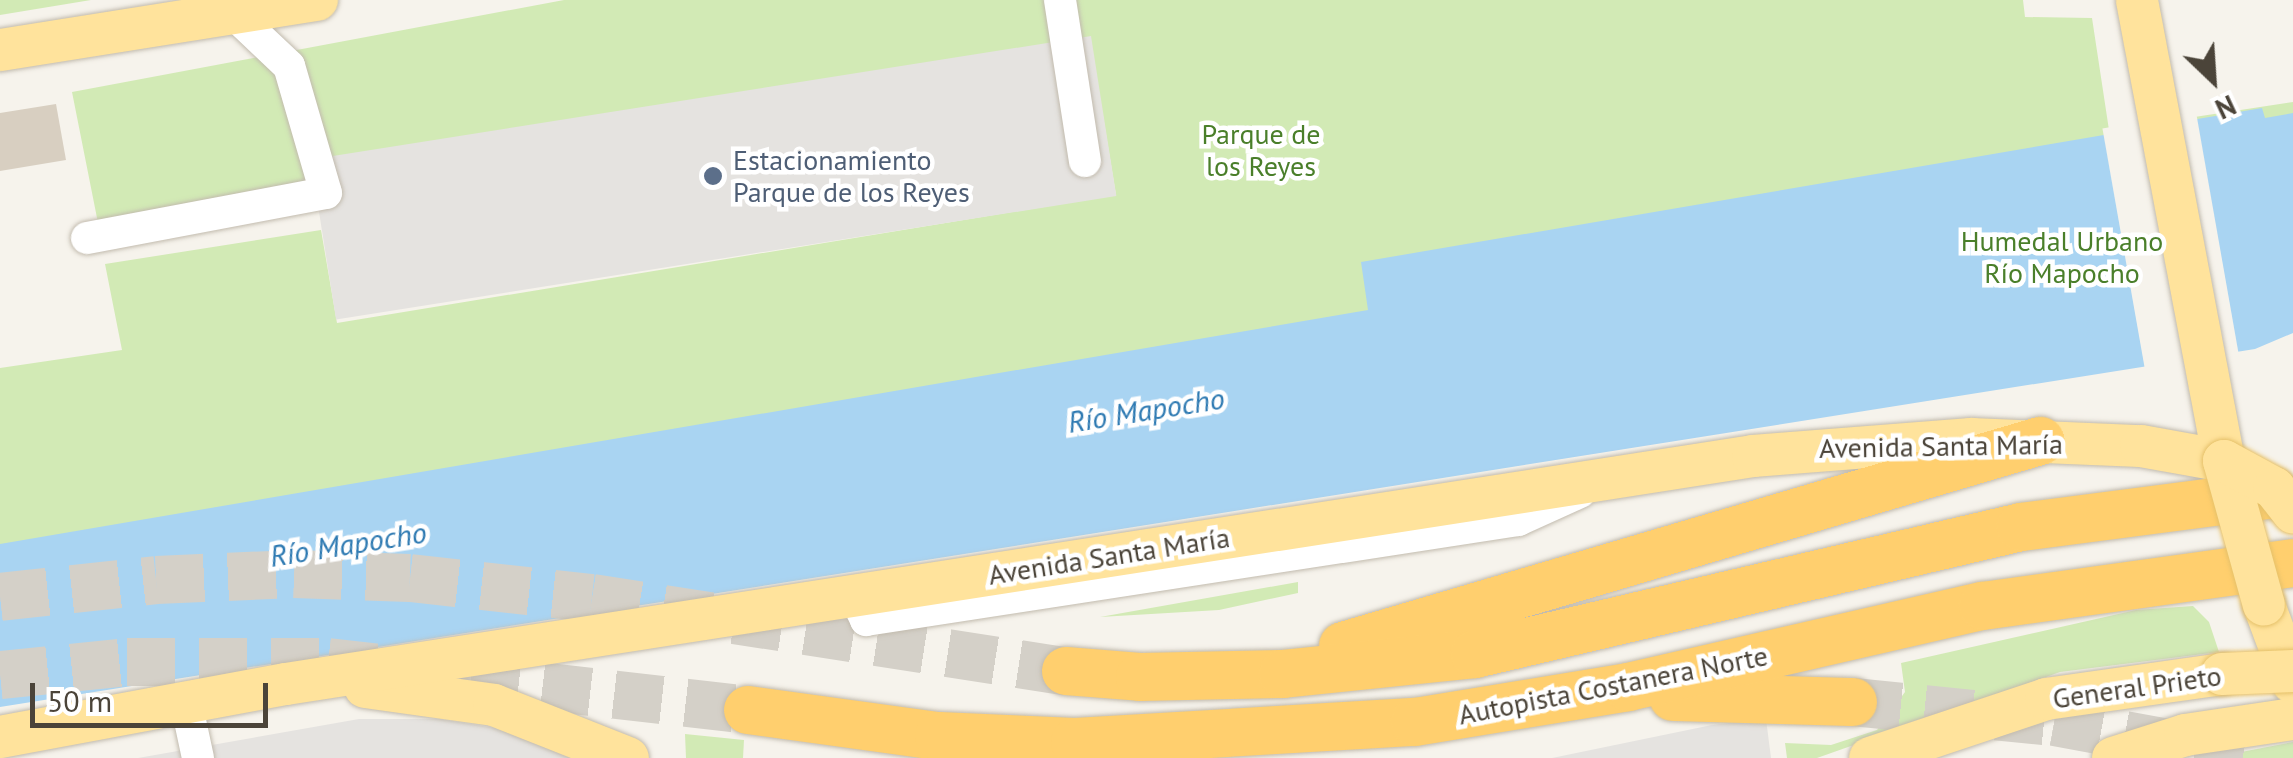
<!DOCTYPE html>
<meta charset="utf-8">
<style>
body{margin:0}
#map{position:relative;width:2293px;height:758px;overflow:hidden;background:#f6f3ec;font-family:"PT Sans",sans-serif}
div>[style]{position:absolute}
.green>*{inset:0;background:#d2eab5}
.parking>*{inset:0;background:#e5e3e0;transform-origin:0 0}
.water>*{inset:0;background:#a9d4f2}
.pier>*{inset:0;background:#f6f3ec;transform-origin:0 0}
.building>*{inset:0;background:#d8cfc1}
.highway-tunnel>*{height:48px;margin-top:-24px;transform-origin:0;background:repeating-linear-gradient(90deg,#d4d0c8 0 48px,transparent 0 72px)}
.roads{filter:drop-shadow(0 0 2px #c2bbae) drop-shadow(0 0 2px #c2bbae)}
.minor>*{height:32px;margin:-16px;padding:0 16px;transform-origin:16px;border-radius:16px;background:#fff}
.major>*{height:42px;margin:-21px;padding:0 21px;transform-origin:21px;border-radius:21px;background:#ffe39c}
.highway>*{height:48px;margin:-24px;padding:0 24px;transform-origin:24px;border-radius:24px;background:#ffcf6e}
.bridges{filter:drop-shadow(0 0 2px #e6c16a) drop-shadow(0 0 2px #e6c16a)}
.major-bridge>*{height:42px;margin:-21px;padding:0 21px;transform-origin:21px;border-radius:21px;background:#ffe39c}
.dots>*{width:28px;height:28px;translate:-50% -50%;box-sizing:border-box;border:5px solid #fff;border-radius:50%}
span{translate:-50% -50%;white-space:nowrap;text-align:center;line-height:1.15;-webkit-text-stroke:9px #fff;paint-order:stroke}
.park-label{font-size:28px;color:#4a7f2a}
.service-label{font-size:28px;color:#4e5e75}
.left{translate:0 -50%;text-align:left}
.street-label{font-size:28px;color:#4b4439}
.water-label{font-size:30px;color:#2e7ab2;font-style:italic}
.north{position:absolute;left:2163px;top:30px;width:100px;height:100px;-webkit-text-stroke:8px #fff;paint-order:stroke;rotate:155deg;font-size:28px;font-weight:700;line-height:40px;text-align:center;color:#4b4439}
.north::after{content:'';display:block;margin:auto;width:35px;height:45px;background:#4b4439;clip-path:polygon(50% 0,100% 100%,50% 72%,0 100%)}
.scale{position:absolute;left:30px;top:683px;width:238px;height:45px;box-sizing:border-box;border:5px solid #4b4439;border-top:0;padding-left:12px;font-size:30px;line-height:35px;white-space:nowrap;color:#4b4439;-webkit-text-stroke:8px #fff;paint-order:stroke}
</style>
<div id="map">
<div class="green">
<i style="clip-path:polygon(0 0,91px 0,0 15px)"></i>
<i style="clip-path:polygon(564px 0,2023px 0,2025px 17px,2092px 18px,2109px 130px,2293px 102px,2293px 329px,0 704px,0 368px,122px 350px,105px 264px,321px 230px,337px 323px,1116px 195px,1090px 37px,315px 190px,98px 223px,72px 92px)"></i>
<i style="clip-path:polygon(1298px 582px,1298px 593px,1219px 610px,1100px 617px)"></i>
<i style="clip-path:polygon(2193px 606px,2209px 622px,2219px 652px,2060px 672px,1817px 758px,1787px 758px,1785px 743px,1831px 745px,1877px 730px,1905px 692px,1901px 663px,2136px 610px)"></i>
<i style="clip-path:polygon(685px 734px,744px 740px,743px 758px,686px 758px)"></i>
<i style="clip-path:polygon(2293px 742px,2293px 758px,2210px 758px)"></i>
</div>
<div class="parking">
<i style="left:1091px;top:36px;width:162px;height:790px;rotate:81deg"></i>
<i style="clip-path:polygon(359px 719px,439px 719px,495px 728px,584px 758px,138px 758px)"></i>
<i style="clip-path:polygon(1766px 719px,1771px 758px,1552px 758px,1712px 725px)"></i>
</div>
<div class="water">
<i style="clip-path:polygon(2262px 108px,2265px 118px,2293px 113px,2293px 333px,2255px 349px,0 707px,0 544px,1368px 310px,1361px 262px)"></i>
</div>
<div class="pier">
<i style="left:2196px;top:112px;width:248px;height:95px;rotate:80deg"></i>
</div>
<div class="building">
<i style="clip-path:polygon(56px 104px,66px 160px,0 171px,0 113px)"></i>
</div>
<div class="highway-tunnel">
<i style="left:0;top:597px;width:157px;rotate:-6.2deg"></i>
<i style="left:156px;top:580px;width:138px;rotate:-2.5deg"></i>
<i style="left:294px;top:574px;width:116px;rotate:2deg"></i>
<i style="left:410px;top:578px;width:183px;rotate:6.3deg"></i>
<i style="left:592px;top:598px;width:480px;rotate:8.8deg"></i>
<i style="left:0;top:675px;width:128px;rotate:-5.8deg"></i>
<i style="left:127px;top:662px;width:201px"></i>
<i style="left:328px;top:662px;width:423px;rotate:6.5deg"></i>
<i style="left:1853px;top:702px;width:202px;rotate:5.7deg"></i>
<i style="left:2054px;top:722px;width:200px;rotate:10.4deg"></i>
</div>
<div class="roads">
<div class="minor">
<i style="left:1060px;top:0;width:163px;rotate:81.2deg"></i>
<i style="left:87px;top:238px;width:243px;rotate:-10.7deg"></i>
<i style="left:326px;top:193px;width:132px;rotate:-106.2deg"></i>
<i style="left:289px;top:66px;width:77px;rotate:-136.6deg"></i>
<i style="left:854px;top:595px;width:28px;rotate:64deg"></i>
<i style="left:866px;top:620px;width:660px;rotate:-8.72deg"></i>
<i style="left:1518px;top:520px;width:68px;rotate:-24.3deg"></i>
<i style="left:186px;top:702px;width:57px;rotate:77.9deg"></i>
</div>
<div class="major">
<i style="left:0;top:50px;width:321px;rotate:-9deg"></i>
<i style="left:2264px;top:605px;width:83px;rotate:69.6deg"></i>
<i style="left:365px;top:687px;width:130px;rotate:7.9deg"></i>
<i style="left:494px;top:705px;width:144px;rotate:21.6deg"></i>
<i style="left:0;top:737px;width:291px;rotate:-10.5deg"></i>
<i style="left:286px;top:684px;width:1485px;rotate:-8.83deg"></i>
<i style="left:1753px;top:456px;width:219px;rotate:-4.5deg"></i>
<i style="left:1971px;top:439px;width:170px;rotate:2.4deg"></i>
<i style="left:2141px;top:446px;width:84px;rotate:10.2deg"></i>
<i style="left:2224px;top:461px;width:469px;rotate:-100.7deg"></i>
<i style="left:1870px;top:758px;width:186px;rotate:-18.5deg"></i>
<i style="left:2046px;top:699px;width:178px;rotate:-8.1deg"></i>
<i style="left:2113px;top:758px;width:76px;rotate:-17.7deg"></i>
<i style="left:2185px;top:735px;width:109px;rotate:-8.4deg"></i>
</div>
<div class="highway">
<i style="left:1343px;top:646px;width:727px;rotate:-16.39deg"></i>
<i style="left:1066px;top:671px;width:74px;rotate:4.6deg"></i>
<i style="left:1140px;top:677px;width:143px;rotate:-1.2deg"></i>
<i style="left:1283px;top:674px;width:193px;rotate:-5.9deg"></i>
<i style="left:1475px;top:654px;width:561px;rotate:-13.09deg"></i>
<i style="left:2021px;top:527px;width:256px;rotate:-7.4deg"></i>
<i style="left:1673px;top:697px;width:180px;rotate:1.6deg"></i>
<i style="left:748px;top:710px;width:193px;rotate:7.8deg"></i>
<i style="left:939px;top:736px;width:136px;rotate:2.5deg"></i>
<i style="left:1075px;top:742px;width:341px;rotate:-3.4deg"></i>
<i style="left:1415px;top:722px;width:216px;rotate:-9.3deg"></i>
<i style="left:1628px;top:687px;width:364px;rotate:-12.9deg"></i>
<i style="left:1983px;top:606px;width:313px;rotate:-7.9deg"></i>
</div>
</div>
<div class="bridges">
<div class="major-bridge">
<i style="left:2224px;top:461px;width:149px;rotate:74.5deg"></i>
<i style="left:2224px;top:461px;width:57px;rotate:28.4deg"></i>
<i style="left:2274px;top:488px;width:31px;rotate:52deg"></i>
<i style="left:2222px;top:674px;width:71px;rotate:-2.4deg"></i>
</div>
</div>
<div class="dots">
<i style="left:713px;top:176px;background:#5c6f8a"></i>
</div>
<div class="park-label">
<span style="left:1261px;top:150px">Parque de<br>los Reyes</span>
<span style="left:2062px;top:257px">Humedal Urbano<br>Río Mapocho</span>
</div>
<div class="service-label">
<span class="left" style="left:733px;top:176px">Estacionamiento<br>Parque de los Reyes</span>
</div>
<div class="street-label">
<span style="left:1941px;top:446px;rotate:-1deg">Avenida Santa María</span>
<span style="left:1109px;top:556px;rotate:-9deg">Avenida Santa María</span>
<span style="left:1613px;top:685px;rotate:-11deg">Autopista Costanera Norte</span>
<span style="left:2137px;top:687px;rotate:-8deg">General Prieto</span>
</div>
<div class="water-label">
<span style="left:1146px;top:410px;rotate:-9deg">Río Mapocho</span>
<span style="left:348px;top:544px;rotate:-9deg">Río Mapocho</span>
</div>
<div class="north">N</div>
<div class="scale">50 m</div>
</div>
